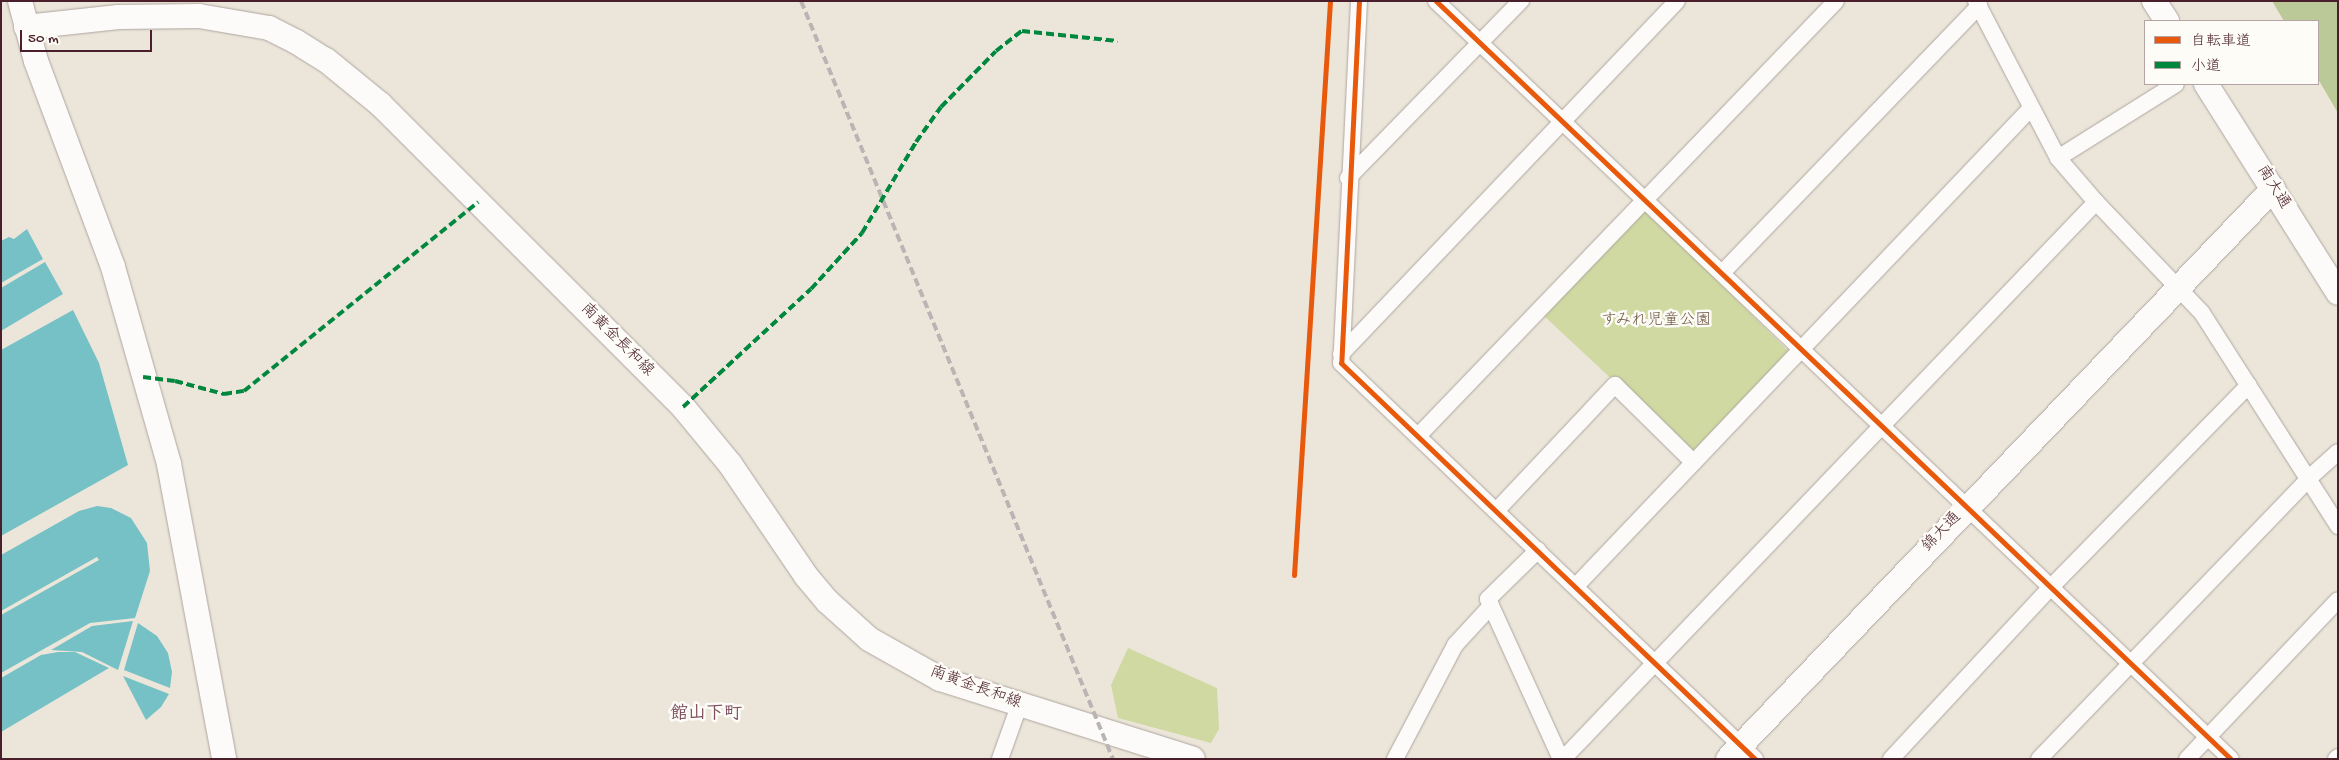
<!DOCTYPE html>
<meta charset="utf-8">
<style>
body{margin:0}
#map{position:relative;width:2339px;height:760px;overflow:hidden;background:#ece6da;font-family:"Gochi Hand","Klee One",sans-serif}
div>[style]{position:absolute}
.green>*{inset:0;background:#d0d9a1}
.forest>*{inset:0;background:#bbc999}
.water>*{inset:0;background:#75c1c5}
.roads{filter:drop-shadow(0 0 1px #aea5a0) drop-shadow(0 0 1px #aea5a0)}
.street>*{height:16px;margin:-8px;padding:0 8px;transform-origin:8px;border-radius:8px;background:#fcfbf9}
.secondary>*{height:24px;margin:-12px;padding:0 12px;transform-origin:12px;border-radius:12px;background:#fcfbf9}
.rail>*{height:4px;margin-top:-2px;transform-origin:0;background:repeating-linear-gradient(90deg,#bab4b4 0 8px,transparent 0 12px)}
.quiet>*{height:4px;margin-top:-2px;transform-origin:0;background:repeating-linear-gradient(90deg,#00873e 0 8px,transparent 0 12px)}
.cycleway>*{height:5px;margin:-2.5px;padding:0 2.5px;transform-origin:2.5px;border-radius:2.5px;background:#e8590c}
span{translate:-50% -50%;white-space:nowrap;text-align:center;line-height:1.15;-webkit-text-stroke:5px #fdfcf7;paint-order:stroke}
.street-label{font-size:16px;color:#4a1f2b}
.park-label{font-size:16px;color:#6c5440}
.neighbourhood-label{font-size:18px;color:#7d4f61;font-weight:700}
.frame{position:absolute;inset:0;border:2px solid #4a1f2b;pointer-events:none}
.legend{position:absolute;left:2144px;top:20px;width:175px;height:65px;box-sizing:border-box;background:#fdfcf7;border:1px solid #b5a4a5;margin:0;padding:6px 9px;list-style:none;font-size:15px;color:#4a1f2b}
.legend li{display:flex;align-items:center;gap:10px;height:25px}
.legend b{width:25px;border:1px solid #b5a4a5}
.scale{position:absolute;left:20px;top:30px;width:132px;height:22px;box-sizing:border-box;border:2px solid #4a1f2b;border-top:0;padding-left:6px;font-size:15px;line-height:18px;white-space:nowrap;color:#4a1f2b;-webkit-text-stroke:4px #fdfcf7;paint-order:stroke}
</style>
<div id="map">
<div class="green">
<i style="clip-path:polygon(1648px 212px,1791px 354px,1692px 454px,1543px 315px,1638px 214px)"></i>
<i style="clip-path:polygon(1128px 648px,1217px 688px,1219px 729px,1211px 743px,1118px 718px,1111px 685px)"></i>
</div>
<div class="forest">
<i style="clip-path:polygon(2272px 1px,2338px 1px,2338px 113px,2318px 79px,2318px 21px,2284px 21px)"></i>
</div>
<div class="water">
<i style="clip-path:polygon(27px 229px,43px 259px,1px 283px,1px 241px,9px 237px,14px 239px)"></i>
<i style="clip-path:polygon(45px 262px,63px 294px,1px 331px,1px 288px)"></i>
<i style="clip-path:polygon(73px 310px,99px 363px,128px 465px,1px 536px,1px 350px)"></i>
<i style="clip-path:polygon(97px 506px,111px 508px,131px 518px,147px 543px,150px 571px,135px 618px,90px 623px,1px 673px,1px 615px,99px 560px,97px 557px,1px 611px,1px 555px,79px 511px)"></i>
<i style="clip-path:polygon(133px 621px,118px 670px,82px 652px,51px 650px,92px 626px)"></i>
<i style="clip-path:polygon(138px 623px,157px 636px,168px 653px,172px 672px,170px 688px,124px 670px)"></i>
<i style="clip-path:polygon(58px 652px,75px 652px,109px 668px,1px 732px,1px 678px,41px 655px)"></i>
<i style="clip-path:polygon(123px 676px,169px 694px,161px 707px,146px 720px)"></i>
</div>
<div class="roads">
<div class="street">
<i style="left:1359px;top:1px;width:362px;rotate:92.8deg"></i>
<i style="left:1341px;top:363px;width:573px;rotate:43.73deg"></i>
<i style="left:1436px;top:1px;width:1098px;rotate:43.64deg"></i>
<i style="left:1976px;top:1px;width:177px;rotate:62.4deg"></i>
<i style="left:2058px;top:158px;width:58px;rotate:49.2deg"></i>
<i style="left:2096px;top:202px;width:153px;rotate:46.3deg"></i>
<i style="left:2202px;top:313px;width:253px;rotate:57.4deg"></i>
<i style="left:2058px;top:158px;width:139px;rotate:-32.1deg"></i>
<i style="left:1348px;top:178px;width:248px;rotate:-45.7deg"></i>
<i style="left:1722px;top:273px;width:371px;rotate:-46.1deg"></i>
<i style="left:1341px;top:354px;width:487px;rotate:-46.4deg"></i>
<i style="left:1418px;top:436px;width:603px;rotate:-46.14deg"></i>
<i style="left:1497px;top:510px;width:172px;rotate:-46.7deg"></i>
<i style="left:1615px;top:385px;width:110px;rotate:44.6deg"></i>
<i style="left:1538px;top:550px;width:70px;rotate:135.6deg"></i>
<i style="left:1488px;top:599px;width:176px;rotate:65.5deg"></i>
<i style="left:1576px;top:586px;width:660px;rotate:-46.41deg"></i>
<i style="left:1000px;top:759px;width:56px;rotate:-70.3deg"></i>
<i style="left:1395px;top:759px;width:129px;rotate:-62.2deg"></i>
<i style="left:1455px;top:645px;width:53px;rotate:-47.3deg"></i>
<i style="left:1563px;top:759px;width:771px;rotate:-46.26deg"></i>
<i style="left:1891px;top:759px;width:236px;rotate:-47.1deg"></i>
<i style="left:2052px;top:586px;width:281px;rotate:-45.6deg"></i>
<i style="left:2039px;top:759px;width:388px;rotate:-46.1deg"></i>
<i style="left:2308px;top:479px;width:40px;rotate:-42deg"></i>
<i style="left:2187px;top:759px;width:219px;rotate:-46.5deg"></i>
<i style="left:2336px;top:759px;width:3px;rotate:-45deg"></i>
</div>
<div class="secondary">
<i style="left:20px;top:1px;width:62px;rotate:75.1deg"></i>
<i style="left:36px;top:61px;width:220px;rotate:69.5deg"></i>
<i style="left:113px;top:267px;width:205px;rotate:74.1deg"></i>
<i style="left:169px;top:464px;width:300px;rotate:79.4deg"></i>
<i style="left:2154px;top:1px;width:24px;rotate:57deg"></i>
<i style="left:26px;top:27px;width:93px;rotate:-6.2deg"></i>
<i style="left:118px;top:17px;width:81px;rotate:-0.7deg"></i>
<i style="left:199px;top:16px;width:71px;rotate:9.7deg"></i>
<i style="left:269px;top:28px;width:29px;rotate:27deg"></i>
<i style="left:295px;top:41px;width:36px;rotate:32deg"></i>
<i style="left:326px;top:60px;width:70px;rotate:39.2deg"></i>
<i style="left:380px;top:104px;width:429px;rotate:45deg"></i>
<i style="left:683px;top:407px;width:74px;rotate:50.5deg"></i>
<i style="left:730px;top:464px;width:135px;rotate:55.8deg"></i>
<i style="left:806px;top:576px;width:33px;rotate:50deg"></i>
<i style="left:827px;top:601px;width:57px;rotate:42.1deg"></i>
<i style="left:869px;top:639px;width:81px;rotate:29.4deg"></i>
<i style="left:940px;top:679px;width:265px;rotate:17.5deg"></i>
<i style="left:2206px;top:84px;width:247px;rotate:57.7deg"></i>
<i style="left:1728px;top:759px;width:789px;rotate:-46.28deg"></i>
</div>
</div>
<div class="rail">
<i style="left:801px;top:1px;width:820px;rotate:67.63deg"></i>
</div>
<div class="quiet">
<i style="left:143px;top:377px;width:32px;rotate:7deg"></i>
<i style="left:175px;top:381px;width:51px;rotate:14.9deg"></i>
<i style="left:224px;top:394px;width:20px;rotate:-9deg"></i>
<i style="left:244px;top:391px;width:301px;rotate:-38.9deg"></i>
<i style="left:683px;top:407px;width:174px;rotate:-42.7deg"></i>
<i style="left:811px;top:289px;width:76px;rotate:-47.7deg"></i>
<i style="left:862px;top:233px;width:106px;rotate:-59.3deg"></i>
<i style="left:916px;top:142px;width:43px;rotate:-54.5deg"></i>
<i style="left:941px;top:107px;width:78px;rotate:-45.5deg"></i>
<i style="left:996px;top:51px;width:33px;rotate:-38deg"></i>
<i style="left:1022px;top:31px;width:96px;rotate:6deg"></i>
</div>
<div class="cycleway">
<i style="left:1359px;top:1px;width:362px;rotate:92.8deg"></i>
<i style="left:1341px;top:363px;width:573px;rotate:43.73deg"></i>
<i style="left:1436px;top:1px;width:1098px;rotate:43.64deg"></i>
<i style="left:1294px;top:575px;width:575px;rotate:-86.41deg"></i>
</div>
<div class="street-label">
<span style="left:2272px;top:188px;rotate:58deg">南大通</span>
<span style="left:616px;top:341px;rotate:45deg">南黄金長和線</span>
<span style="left:1943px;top:533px;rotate:-46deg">錦大通</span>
<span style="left:975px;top:689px;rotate:20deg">南黄金長和線</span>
</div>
<div class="park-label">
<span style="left:1656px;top:322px">すみれ児童公園</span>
</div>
<div class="neighbourhood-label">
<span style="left:706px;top:715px">館山下町</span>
</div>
<div class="frame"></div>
<ul class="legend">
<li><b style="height:6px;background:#e8590c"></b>自転車道</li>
<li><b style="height:6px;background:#00873e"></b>小道</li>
</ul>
<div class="scale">50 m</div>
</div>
